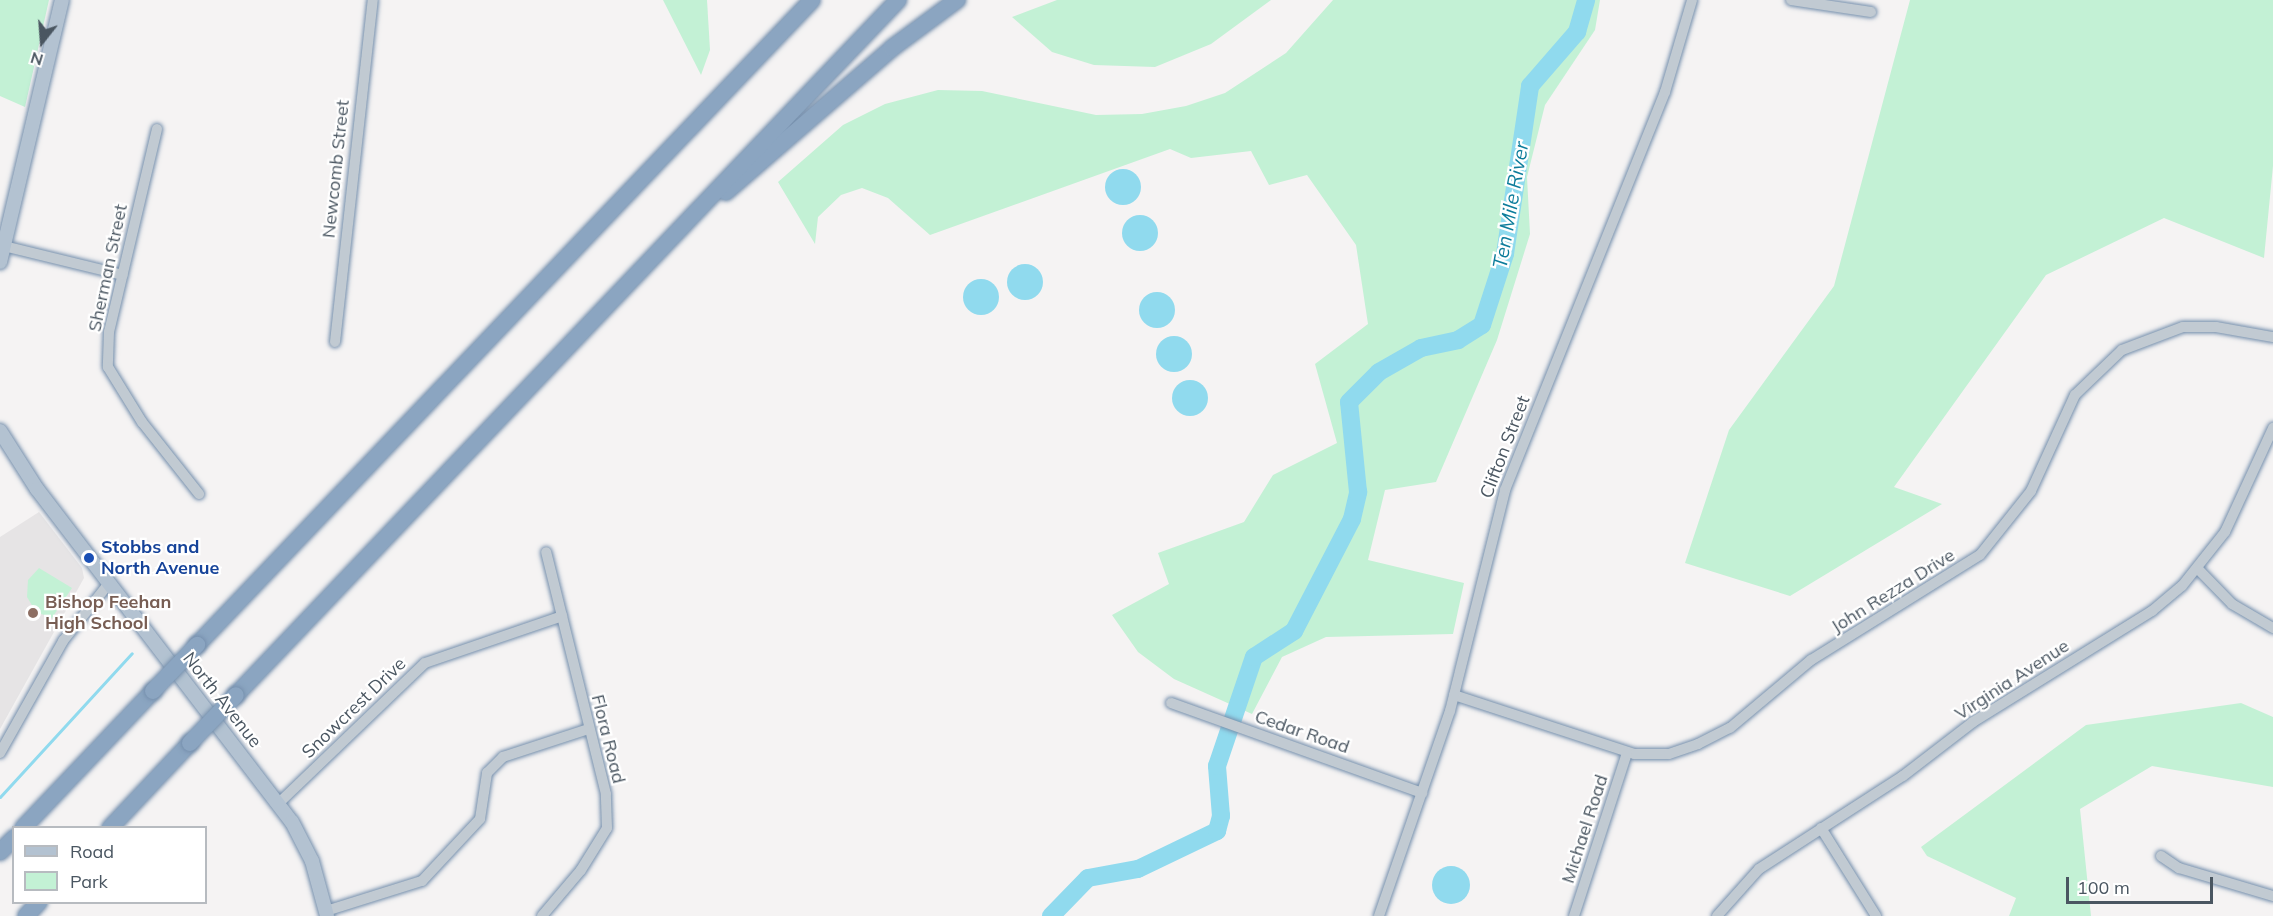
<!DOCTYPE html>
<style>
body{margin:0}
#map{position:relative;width:2273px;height:916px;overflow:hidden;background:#f5f3f3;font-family:Mulish,sans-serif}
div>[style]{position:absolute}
.education>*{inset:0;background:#e6e4e5}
.green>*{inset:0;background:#c3f1d5}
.water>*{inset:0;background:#90daee}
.round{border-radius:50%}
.stream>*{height:3px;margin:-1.5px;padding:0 1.5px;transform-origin:1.5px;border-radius:1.5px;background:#90daee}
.river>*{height:18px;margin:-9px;padding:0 9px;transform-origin:9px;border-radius:9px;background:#90daee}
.roads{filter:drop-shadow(0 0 2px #7690ad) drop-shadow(0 0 2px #7690ad)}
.minor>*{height:10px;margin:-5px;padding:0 5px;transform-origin:5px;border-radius:5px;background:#c1cad2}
.major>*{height:14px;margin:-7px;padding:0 7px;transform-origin:7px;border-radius:7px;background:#b3c2d1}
.highway>*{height:16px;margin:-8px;padding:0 8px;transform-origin:8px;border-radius:8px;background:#8ba5c1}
.bridges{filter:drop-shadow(0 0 2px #7690ad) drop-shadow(0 0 2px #7690ad)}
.highway-bridge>*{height:16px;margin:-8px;padding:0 8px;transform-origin:8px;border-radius:8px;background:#8ba5c1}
.dots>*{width:16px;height:16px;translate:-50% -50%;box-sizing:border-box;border:3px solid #fff;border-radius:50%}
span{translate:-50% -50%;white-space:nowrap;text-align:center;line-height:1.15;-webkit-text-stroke:4.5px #fff;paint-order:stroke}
.street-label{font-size:18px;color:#4a5661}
.transit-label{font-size:18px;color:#164399;font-weight:700}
.left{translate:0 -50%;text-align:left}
.education-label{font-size:18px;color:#785e54;font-weight:700}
.water-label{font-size:20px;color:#0c7c9b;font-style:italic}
.legend{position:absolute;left:12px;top:826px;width:195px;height:78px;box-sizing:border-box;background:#fff;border:2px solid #b7bbc0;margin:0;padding:8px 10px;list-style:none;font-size:18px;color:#4a5661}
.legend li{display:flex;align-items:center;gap:12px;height:30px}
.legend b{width:30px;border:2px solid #b7bbc0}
.north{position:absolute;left:12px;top:12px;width:60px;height:60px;-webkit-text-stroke:4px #fff;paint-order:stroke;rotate:197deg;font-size:16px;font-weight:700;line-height:24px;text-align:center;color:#4a5661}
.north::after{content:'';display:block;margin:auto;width:21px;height:27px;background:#4a5661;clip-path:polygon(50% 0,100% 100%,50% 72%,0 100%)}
.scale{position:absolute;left:2066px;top:877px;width:147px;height:27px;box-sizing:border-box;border:3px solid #4a5661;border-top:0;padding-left:8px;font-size:18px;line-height:21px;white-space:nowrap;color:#4a5661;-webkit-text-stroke:4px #fff;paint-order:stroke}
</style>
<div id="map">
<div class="education">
<i style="clip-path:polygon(39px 512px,82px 568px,84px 578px,0 729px,0 537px)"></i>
</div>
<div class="green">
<i style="clip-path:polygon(0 0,49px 0,25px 107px,0 96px)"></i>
<i style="clip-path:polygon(663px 0,707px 0,710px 50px,701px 75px)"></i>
<i style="clip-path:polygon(1057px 0,1271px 0,1211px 44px,1155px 67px,1094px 65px,1052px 52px,1012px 17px)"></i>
<i style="clip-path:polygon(1333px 0,1600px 0,1595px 30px,1545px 105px,1527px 177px,1530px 234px,1497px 340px,1436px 482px,1385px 490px,1368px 560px,1464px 583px,1453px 634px,1326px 637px,1282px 657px,1252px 714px,1174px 679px,1138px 652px,1112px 615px,1169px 584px,1158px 553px,1244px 522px,1273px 475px,1337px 443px,1315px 364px,1368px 324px,1356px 245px,1307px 175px,1269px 185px,1251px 151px,1191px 158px,1170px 149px,930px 235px,888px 198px,862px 188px,841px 195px,818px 217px,815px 244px,778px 182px,843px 125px,885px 104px,938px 90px,982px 91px,1096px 115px,1142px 114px,1186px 106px,1225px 93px,1286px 53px)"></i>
<i style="clip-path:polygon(1910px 0,2273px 0,2273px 166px,2264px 258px,2164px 218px,2046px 275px,1894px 487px,1942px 504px,1790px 596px,1685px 563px,1729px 430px,1834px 286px)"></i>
<i style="clip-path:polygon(39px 568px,72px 588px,52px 618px,36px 612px,27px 597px,28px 580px)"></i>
<i style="clip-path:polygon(2241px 703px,2273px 717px,2273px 787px,2152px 766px,2080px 809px,2091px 916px,2009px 916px,2016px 898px,1927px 856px,1921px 847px,2086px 725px)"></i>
</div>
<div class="water">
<i class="round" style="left:1105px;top:169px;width:36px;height:36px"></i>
<i class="round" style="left:1122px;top:215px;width:36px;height:36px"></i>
<i class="round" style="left:1007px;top:264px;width:36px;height:36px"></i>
<i class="round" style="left:963px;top:279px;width:36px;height:36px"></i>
<i class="round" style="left:1139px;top:292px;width:36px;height:36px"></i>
<i class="round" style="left:1156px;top:336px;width:36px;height:36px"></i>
<i class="round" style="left:1172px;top:380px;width:36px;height:36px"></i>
<i class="round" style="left:1432px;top:866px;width:38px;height:38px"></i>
</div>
<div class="stream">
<i style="left:0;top:797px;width:195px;rotate:-47.5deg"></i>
</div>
<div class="river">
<i style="left:1051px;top:916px;width:53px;rotate:-45.8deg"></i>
<i style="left:1088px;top:878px;width:51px;rotate:-10.2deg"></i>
<i style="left:1138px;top:869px;width:88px;rotate:-25.7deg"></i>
<i style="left:1217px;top:831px;width:16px;rotate:-75deg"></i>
<i style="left:1221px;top:816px;width:50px;rotate:-94.6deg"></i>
<i style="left:1217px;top:766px;width:115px;rotate:-71.3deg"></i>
<i style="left:1254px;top:657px;width:48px;rotate:-33deg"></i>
<i style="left:1294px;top:631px;width:126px;rotate:-62.6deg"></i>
<i style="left:1352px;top:519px;width:28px;rotate:-77deg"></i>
<i style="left:1358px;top:492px;width:90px;rotate:-95.7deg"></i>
<i style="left:1349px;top:402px;width:42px;rotate:-45deg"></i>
<i style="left:1379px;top:372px;width:48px;rotate:-29.7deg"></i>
<i style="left:1421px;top:348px;width:38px;rotate:-12deg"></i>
<i style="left:1458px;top:340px;width:28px;rotate:-32deg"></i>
<i style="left:1482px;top:325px;width:75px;rotate:-72.1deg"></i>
<i style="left:1505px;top:254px;width:170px;rotate:-81.5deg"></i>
<i style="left:1530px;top:86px;width:72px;rotate:-49deg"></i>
<i style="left:1577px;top:32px;width:33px;rotate:-74deg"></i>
</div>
<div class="roads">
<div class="minor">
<i style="left:1791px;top:0;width:81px;rotate:8.5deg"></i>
<i style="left:157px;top:129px;width:209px;rotate:103.3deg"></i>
<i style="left:109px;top:332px;width:35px;rotate:92deg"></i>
<i style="left:108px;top:367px;width:65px;rotate:58.3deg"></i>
<i style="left:142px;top:422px;width:92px;rotate:51.6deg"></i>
<i style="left:4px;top:246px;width:122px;rotate:13.7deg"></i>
<i style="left:335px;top:342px;width:344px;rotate:-83.7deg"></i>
<i style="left:2198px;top:569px;width:49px;rotate:45.8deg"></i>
<i style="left:2232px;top:604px;width:48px;rotate:30.3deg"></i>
<i style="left:1454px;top:695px;width:189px;rotate:18.1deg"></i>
<i style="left:1634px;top:754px;width:35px"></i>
<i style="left:1669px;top:754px;width:31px;rotate:-19deg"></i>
<i style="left:1698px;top:744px;width:36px;rotate:-27deg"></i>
<i style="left:1730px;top:728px;width:106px;rotate:-40deg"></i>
<i style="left:1811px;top:660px;width:199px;rotate:-31.9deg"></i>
<i style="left:1980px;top:555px;width:82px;rotate:-51.4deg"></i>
<i style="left:2031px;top:491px;width:106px;rotate:-65.4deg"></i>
<i style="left:2075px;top:395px;width:65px;rotate:-43.8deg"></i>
<i style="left:2122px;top:350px;width:65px;rotate:-20.7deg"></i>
<i style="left:2183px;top:327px;width:33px"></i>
<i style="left:2216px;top:327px;width:58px;rotate:10deg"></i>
<i style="left:1171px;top:703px;width:267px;rotate:19.7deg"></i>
<i style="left:0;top:753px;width:129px;rotate:-60.6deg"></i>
<i style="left:63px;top:641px;width:75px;rotate:-51.5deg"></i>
<i style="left:279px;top:803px;width:202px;rotate:-43.8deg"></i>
<i style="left:425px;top:663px;width:145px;rotate:-18.9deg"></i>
<i style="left:1821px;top:828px;width:104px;rotate:58deg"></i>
<i style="left:2161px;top:856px;width:22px;rotate:34deg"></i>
<i style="left:2179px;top:868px;width:98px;rotate:16.6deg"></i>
<i style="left:326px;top:911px;width:101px;rotate:-17.4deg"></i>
<i style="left:422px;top:881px;width:85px;rotate:-46.9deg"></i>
<i style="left:480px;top:819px;width:47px;rotate:-81.3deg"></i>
<i style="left:487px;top:773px;width:23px;rotate:-45deg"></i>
<i style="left:503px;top:757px;width:89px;rotate:-18.2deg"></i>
<i style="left:542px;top:916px;width:60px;rotate:-49.7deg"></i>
<i style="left:581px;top:870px;width:49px;rotate:-58.2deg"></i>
<i style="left:607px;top:828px;width:34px;rotate:-92deg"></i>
<i style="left:606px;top:794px;width:249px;rotate:-103.9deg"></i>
<i style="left:1379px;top:916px;width:217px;rotate:-70.9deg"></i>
<i style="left:1450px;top:711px;width:228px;rotate:-76deg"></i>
<i style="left:1505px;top:490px;width:429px;rotate:-68.1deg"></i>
<i style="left:1665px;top:92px;width:96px;rotate:-73.6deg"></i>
<i style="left:1574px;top:916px;width:171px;rotate:-72deg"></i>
<i style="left:1717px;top:916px;width:63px;rotate:-48.2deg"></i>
<i style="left:1759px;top:869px;width:171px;rotate:-32.9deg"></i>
<i style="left:1903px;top:776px;width:88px;rotate:-37.6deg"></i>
<i style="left:1973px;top:722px;width:211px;rotate:-31.8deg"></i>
<i style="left:2152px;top:611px;width:39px;rotate:-40deg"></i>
<i style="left:2182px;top:586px;width:69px;rotate:-51.5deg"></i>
<i style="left:2225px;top:532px;width:115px;rotate:-65.2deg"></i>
</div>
<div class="major">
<i style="left:0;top:262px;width:269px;rotate:-76.7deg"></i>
<i style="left:0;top:431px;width:69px;rotate:57.5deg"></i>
<i style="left:37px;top:489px;width:419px;rotate:52.6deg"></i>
<i style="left:292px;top:822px;width:44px;rotate:62.9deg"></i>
<i style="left:312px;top:861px;width:57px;rotate:74.7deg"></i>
</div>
<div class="highway">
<i style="left:726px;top:192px;width:220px;rotate:-40.9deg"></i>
<i style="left:892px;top:48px;width:81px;rotate:-36.4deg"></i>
<i style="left:197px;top:645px;width:891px;rotate:-46.36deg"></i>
<i style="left:236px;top:695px;width:960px;rotate:-46.39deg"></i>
<i style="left:23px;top:828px;width:189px;rotate:-46.5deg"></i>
<i style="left:110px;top:828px;width:117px;rotate:-46.7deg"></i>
<i style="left:0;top:852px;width:20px;rotate:-45deg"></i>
<i style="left:26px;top:916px;width:19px;rotate:-47deg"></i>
</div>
</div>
<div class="bridges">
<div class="highway-bridge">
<i style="left:153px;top:691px;width:64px;rotate:-46.3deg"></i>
<i style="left:190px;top:743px;width:66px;rotate:-46.2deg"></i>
</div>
</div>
<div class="dots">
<i style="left:89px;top:558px;background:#1a4fb4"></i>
<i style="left:33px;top:613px;background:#8d6e63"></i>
</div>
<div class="street-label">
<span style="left:336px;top:169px;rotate:-84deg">Newcomb Street</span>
<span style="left:108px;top:268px;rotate:-78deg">Sherman Street</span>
<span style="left:1505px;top:447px;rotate:-69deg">Clifton Street</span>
<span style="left:1893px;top:591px;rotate:-32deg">John Rezza Drive</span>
<span style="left:2012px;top:680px;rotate:-33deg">Virginia Avenue</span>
<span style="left:222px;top:700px;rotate:52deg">North Avenue</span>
<span style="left:354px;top:708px;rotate:-44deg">Snowcrest Drive</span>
<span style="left:1302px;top:732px;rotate:19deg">Cedar Road</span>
<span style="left:608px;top:739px;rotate:76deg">Flora Road</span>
<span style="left:1585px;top:829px;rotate:-72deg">Michael Road</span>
</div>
<div class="transit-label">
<span class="left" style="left:101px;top:558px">Stobbs and<br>North Avenue</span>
</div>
<div class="education-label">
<span class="left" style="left:45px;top:613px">Bishop Feehan<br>High School</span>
</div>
<div class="water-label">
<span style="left:1510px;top:205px;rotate:-80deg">Ten Mile River</span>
</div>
<ul class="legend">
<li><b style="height:8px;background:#b3c2d1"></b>Road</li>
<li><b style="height:16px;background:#c3f1d5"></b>Park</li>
</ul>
<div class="north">N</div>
<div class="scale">100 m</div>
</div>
